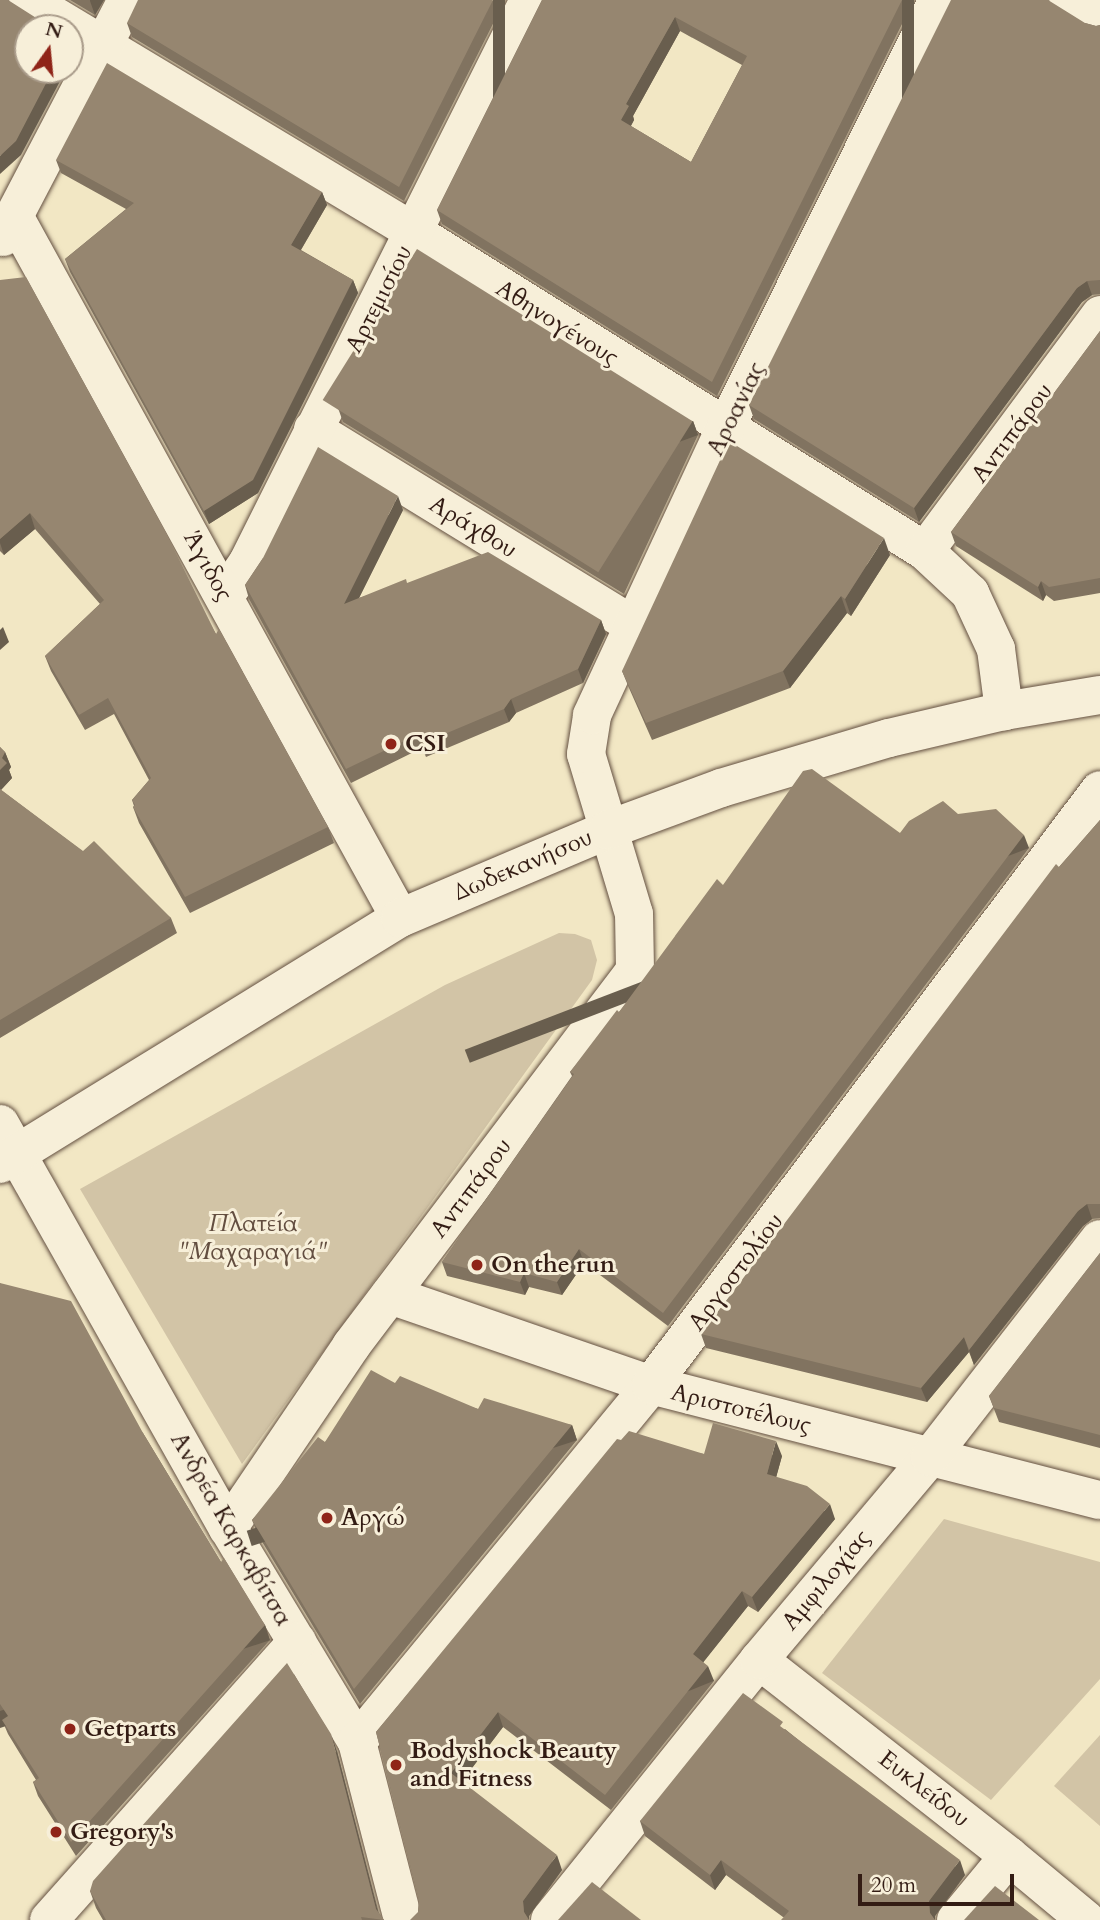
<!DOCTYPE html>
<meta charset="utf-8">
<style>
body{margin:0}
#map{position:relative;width:1100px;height:1920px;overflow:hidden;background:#f2e7c4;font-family:Cardo,serif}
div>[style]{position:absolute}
.green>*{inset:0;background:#d2c4a6}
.roads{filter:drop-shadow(0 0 2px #634f40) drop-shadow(0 0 2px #634f40)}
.street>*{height:38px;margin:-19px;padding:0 19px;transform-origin:19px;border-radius:19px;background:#f7efd9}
.secondary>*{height:38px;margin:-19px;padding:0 19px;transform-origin:19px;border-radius:19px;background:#f7efd9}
.wall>*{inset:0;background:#817360}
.shaded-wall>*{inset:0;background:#695e4e;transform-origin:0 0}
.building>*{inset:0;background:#968670;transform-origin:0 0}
.dots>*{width:19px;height:19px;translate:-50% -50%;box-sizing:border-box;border:4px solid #f7efd9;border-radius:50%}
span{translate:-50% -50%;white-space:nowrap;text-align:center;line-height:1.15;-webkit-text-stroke:6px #f7efd9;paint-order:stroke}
.street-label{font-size:24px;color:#331c14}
.poi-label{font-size:24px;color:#331c14;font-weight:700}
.left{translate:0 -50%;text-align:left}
.park-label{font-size:24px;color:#634e40;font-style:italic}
.north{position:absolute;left:14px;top:14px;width:70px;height:70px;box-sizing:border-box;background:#f7efd9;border:2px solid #a99b8a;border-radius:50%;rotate:15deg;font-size:19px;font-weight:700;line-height:28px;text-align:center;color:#331c14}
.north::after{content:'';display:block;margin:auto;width:24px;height:32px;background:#8f2418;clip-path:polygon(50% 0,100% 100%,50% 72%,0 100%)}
.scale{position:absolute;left:858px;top:1874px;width:156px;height:32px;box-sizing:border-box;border:4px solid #331c14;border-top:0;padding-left:9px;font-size:21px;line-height:24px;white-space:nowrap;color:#331c14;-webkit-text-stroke:5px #f7efd9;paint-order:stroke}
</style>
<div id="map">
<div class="green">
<i style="clip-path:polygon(559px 933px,575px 934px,591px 940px,597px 960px,592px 980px,242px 1464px,80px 1189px,445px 985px)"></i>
<i style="clip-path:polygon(944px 1519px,1100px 1562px,1100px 1679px,991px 1800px,822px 1673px)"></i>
<i style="clip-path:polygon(1100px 1735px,1100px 1826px,1054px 1786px)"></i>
</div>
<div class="roads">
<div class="street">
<i style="left:28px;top:0;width:450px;rotate:31deg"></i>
<i style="left:414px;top:232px;width:602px;rotate:31.98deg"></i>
<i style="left:925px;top:551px;width:62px;rotate:43deg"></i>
<i style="left:970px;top:593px;width:62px;rotate:65.1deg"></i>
<i style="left:996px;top:649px;width:63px;rotate:82.6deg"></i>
<i style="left:1068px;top:0;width:37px;rotate:29deg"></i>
<i style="left:14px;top:216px;width:801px;rotate:61.2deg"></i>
<i style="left:3px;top:237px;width:267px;rotate:-62.4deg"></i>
<i style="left:313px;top:429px;width:375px;rotate:31.5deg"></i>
<i style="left:925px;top:551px;width:294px;rotate:-53.4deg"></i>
<i style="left:225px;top:596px;width:41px;rotate:-55.9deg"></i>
<i style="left:248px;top:562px;width:628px;rotate:-63.43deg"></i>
<i style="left:0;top:1124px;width:464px;rotate:60.6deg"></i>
<i style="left:228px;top:1528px;width:250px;rotate:58.9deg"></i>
<i style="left:357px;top:1742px;width:184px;rotate:75.5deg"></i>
<i style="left:390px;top:1295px;width:276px;rotate:19deg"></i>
<i style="left:651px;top:1385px;width:463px;rotate:14.4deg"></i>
<i style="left:228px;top:1528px;width:220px;rotate:-55.9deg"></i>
<i style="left:351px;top:1346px;width:471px;rotate:-52.9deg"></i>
<i style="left:635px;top:970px;width:56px;rotate:-91deg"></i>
<i style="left:634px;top:914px;width:167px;rotate:-106.7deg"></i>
<i style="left:586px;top:754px;width:39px;rotate:-81deg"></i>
<i style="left:592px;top:715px;width:315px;rotate:-65.1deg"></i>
<i style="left:725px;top:429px;width:479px;rotate:-63.6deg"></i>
<i style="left:759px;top:1660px;width:318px;rotate:38.1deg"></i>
<i style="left:1009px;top:1856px;width:100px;rotate:39.7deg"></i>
<i style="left:357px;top:1742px;width:462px;rotate:-50.5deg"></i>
<i style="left:651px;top:1385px;width:745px;rotate:-52.96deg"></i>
<i style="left:49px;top:1920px;width:373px;rotate:-48.3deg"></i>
<i style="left:550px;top:1920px;width:334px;rotate:-51.2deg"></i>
<i style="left:759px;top:1660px;width:265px;rotate:-49.9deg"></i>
<i style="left:930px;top:1457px;width:276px;rotate:-52.1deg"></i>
<i style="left:956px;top:1920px;width:83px;rotate:-50.4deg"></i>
</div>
<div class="secondary">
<i style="left:0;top:1164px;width:470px;rotate:-31.6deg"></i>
<i style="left:400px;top:918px;width:225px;rotate:-23deg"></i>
<i style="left:607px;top:830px;width:121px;rotate:-20.2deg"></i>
<i style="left:721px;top:788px;width:175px;rotate:-16.6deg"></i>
<i style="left:889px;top:738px;width:118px;rotate:-13.2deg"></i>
<i style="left:1004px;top:711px;width:97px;rotate:-9.5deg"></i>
</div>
</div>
<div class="wall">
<i style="clip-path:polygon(70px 0,104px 0,95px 15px)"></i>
<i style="clip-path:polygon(505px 0,404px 201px,132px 37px,127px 23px)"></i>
<i style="clip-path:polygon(evenodd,542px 0,914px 0,717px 396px,442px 224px,437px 210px,542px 0,680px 31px,742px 65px,691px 162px,631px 126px,634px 120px,633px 116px,680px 31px)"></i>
<i style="clip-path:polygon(1085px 23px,1096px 26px,1100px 25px,1100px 294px,1092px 295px,1082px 302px,919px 522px,754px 419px,749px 405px)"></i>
<i style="clip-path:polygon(56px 160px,322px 192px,327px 205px,301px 250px,353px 280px,358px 293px,258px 493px,209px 524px,70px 272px,65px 259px,126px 209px,61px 173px)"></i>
<i style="clip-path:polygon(0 280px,216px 634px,328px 827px,334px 843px,190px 913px,139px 823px,133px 807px,134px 806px,132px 800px,149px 780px,114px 714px,85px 730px,51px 671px,45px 656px,100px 604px,35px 529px,4px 555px,0 551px)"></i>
<i style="clip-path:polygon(1100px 331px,1100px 593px,1054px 601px,1046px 595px,1043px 601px,956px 546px,951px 532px)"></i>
<i style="clip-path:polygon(338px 408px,693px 421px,698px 435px,624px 594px,343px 422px)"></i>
<i style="clip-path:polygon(403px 510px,359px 598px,407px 583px,601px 620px,606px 634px,583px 683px,516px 713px,509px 722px,426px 757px,422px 748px,351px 783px,249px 599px,245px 585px,263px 558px)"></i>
<i style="clip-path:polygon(890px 555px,851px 616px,847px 613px,790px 688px,652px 740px,629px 688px,622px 671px)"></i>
<i style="clip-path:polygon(0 747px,5px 752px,11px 767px,9px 770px,12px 778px,1px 790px,171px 918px,177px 933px,0 1038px)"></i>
<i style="clip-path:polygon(958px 814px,1029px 848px,668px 1326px,584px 1263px,562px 1295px,529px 1287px,525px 1295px,447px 1276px,442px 1262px,572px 1076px,570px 1072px,723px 885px,900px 833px)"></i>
<i style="clip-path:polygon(1100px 820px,1100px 1218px,1092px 1219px,1083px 1226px,974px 1365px,969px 1352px,927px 1402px,706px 1348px,701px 1334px,1059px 867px)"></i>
<i style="clip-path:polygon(1100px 1253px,1100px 1448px,999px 1422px,989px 1396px)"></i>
<i style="clip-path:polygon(0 1283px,143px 1433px,221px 1562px,265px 1625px,270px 1640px,76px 1856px,38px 1796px,33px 1782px,36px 1780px,8px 1734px,2px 1720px,5px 1718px,0 1711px)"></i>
<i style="clip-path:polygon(395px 1383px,478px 1409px,572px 1425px,577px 1440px,360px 1704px,258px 1535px,252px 1520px,325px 1442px)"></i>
<i style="clip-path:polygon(621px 1440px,704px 1454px,782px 1456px,776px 1477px,835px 1519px,758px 1612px,748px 1606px,703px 1662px,714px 1681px,611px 1810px,503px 1727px,462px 1781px,562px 1870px,529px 1916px,529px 1920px,418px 1912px,419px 1900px,376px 1732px)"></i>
<i style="clip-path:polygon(785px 1729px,965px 1875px,935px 1916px,935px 1920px,783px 1917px,726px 1875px,715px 1890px,645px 1836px,640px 1821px)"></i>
<i style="clip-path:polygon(337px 1751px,379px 1913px,384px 1920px,103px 1920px,96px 1908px,90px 1891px)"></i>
</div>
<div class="shaded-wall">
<i style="clip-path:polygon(90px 0,104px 0,95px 15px,90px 1px)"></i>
<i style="left:493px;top:0;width:12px;height:209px"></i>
<i style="left:902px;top:0;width:12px;height:427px"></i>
<i style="clip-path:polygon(675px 17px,680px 31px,633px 116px,634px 120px,626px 134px,621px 120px,626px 104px)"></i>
<i style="clip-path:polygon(70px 41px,74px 53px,70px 62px)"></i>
<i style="clip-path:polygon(53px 70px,66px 70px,21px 155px,0 174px,0 156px)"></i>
<i style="clip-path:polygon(322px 192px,327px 205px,296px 258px,291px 245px)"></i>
<i style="clip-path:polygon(353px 280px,358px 293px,258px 493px,209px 524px,204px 511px)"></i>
<i style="clip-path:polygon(1087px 281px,1092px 295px,1082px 302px,919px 522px,914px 508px,1077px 288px)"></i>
<i style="left:693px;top:421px;width:15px;height:175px;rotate:70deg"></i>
<i style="clip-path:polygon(398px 496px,403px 510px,349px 618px,344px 604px)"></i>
<i style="clip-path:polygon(30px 513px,35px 529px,4px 555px,0 543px,0 539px)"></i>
<i style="clip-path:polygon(884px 538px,890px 555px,851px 616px,845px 599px)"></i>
<i style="clip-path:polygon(1041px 581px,1046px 595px,1043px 601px,1038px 587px)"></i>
<i style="clip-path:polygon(841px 596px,847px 613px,790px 688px,783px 671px)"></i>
<i style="clip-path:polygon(601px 620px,606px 634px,583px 683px,578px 669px)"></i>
<i style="clip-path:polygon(3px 627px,9px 642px,0 650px,0 630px)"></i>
<i style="clip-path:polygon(511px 699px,516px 713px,509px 722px,504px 709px)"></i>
<i style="clip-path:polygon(5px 752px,11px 767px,9px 770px,12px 778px,0 791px,0 770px,2px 758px)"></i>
<i style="left:1024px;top:835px;width:14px;height:599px;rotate:69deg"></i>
<i style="clip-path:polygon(1087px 1204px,1092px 1219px,1083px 1226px,974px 1365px,969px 1350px,1078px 1211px)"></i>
<i style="clip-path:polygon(579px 1249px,584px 1263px,562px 1295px,557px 1282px)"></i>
<i style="clip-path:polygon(524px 1273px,529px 1287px,525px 1295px,520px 1282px)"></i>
<i style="clip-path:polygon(964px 1337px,969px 1352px,927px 1402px,921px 1388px)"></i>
<i style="left:572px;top:1425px;width:16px;height:342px;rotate:72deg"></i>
<i style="clip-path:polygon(776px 1441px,782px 1456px,773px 1489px,767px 1474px)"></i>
<i style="clip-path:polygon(830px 1504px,835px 1519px,758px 1612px,752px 1597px)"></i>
<i style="clip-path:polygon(742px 1591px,748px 1606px,698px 1669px,693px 1654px)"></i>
<i style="left:265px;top:1625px;width:16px;height:291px;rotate:72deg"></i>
<i style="left:708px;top:1666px;width:16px;height:165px;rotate:68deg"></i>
<i style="clip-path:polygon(498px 1712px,503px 1727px,457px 1788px,451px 1773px)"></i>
<i style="clip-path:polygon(331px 1734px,337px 1751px,380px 1920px,376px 1909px)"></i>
<i style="clip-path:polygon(557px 1855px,562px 1870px,529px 1916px,529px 1920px,524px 1912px,523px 1901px)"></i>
<i style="clip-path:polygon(721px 1860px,726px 1875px,715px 1890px,710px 1875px)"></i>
<i style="clip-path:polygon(960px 1860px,965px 1875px,935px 1916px,935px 1920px,930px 1913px,929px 1901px)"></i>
</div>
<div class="building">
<i style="clip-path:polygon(0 0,8px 0,52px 28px,28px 28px,28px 70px,53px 70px,16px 141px,0 156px)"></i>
<i style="clip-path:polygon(138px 0,493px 0,399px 187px,127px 23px)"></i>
<i style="clip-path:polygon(evenodd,542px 0,902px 0,712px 382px,437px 210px,542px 0,675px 17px,747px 56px,691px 162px,621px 120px,629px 106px,626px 104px,675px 17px)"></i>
<i style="clip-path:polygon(951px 0,1048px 0,1085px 23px,1096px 26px,1100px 25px,1100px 280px,1087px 281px,1077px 288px,914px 508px,749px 405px)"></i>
<i style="clip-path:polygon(107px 63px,322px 192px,291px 245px,353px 280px,253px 480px,204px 511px,65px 259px,134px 203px,56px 160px)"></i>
<i style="left:417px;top:249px;width:325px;height:178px;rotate:32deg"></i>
<i style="clip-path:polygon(26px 277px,166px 533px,216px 634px,219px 629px,328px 827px,185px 897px,133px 807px,135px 805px,132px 800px,151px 778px,108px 698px,79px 715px,45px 656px,104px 600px,30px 513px,0 539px,0 280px)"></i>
<i style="clip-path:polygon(1100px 331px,1100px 578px,1049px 587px,1041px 581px,1038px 587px,951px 532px)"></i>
<i style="clip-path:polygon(729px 441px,884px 538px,845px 599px,841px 596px,783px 671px,646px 723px,622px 671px)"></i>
<i style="clip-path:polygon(318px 447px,398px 496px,344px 604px,406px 579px,407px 583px,488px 552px,601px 620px,578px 669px,511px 699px,504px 709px,421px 744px,417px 735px,346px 769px,245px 585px,263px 558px)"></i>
<i style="clip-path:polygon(0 747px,5px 752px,2px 758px,7px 763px,0 770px)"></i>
<i style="clip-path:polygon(812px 769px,900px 833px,909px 821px,943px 801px,958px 814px,996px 809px,1024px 835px,663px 1313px,579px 1249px,557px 1282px,524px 1273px,520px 1282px,442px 1262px,574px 1074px,570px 1072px,617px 1010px,619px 1012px,717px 879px,723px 885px,803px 771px)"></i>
<i style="clip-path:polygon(0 789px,83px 851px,94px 841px,171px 918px,0 1020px)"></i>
<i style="clip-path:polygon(1100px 820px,1100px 1204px,1087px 1204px,1078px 1211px,969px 1350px,964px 1337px,921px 1388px,701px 1334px,1056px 864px,1059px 867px)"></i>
<i style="clip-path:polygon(1100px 1253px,1100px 1435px,994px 1408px,989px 1396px)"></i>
<i style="clip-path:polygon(0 1283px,71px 1301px,143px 1433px,221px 1562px,224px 1558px,265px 1625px,71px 1842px,33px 1782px,39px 1778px,2px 1720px,8px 1716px,0 1704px)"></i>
<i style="clip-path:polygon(371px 1370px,395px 1383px,400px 1376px,478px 1409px,484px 1398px,572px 1425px,354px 1689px,252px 1520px,318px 1437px,325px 1442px)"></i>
<i style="clip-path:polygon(713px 1423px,776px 1441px,767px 1474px,807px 1486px,830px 1504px,752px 1597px,742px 1591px,693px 1654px,708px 1666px,605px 1795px,498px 1712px,451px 1773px,557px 1855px,523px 1901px,524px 1912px,529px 1920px,410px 1920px,418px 1912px,419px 1900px,376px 1732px,617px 1439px,621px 1440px,629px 1431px,704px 1454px)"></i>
<i style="clip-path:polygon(287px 1663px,331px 1734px,376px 1909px,384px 1920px,361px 1917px,362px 1920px,106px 1920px,90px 1891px,93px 1881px)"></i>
<i style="clip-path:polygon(743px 1693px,783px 1722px,780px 1726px,960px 1860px,929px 1901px,930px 1913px,935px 1920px,781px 1920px,789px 1911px,721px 1860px,710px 1875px,640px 1821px)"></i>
<i style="clip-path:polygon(592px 1882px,641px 1920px,558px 1920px)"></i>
<i style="clip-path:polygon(995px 1886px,1039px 1920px,964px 1920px)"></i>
</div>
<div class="dots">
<i style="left:391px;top:744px;background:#8f2418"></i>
<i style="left:477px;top:1265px;background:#8f2418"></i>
<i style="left:327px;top:1518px;background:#8f2418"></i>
<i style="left:70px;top:1729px;background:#8f2418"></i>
<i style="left:396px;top:1765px;background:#8f2418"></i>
<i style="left:56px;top:1832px;background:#8f2418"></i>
</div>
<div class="street-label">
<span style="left:379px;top:299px;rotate:-63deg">Αρτεμισίου</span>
<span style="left:557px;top:323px;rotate:32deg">Αθηνογένους</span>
<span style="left:736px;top:409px;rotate:-64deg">Αροανίας</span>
<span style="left:1012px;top:433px;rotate:-53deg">Αντιπάρου</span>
<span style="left:473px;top:527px;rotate:31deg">Αράχθου</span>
<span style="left:208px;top:566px;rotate:61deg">Άγιδος</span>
<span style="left:523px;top:865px;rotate:-23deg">Δωδεκανήσου</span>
<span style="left:471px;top:1188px;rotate:-53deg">Αντιπάρου</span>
<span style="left:736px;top:1272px;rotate:-53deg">Αργοστολίου</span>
<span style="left:741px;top:1409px;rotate:14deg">Αριστοτέλους</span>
<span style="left:231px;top:1529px;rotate:60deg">Ανδρέα Καρκαβίτσα</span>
<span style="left:826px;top:1580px;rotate:-50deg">Αμφιλοχίας</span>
<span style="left:924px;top:1789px;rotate:38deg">Ευκλείδου</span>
</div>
<div class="poi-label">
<span class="left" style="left:405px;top:744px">CSI</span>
<span class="left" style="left:491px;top:1265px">On the run</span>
<span class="left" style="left:341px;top:1518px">Αργώ</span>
<span class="left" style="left:84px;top:1729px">Getparts</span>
<span class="left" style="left:410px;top:1765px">Bodyshock Beauty<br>and Fitness</span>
<span class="left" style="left:70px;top:1832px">Gregory's</span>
</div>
<div class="park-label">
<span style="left:253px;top:1238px">Πλατεία<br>"Μαχαραγιά"</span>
</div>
<div class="north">N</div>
<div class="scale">20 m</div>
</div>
